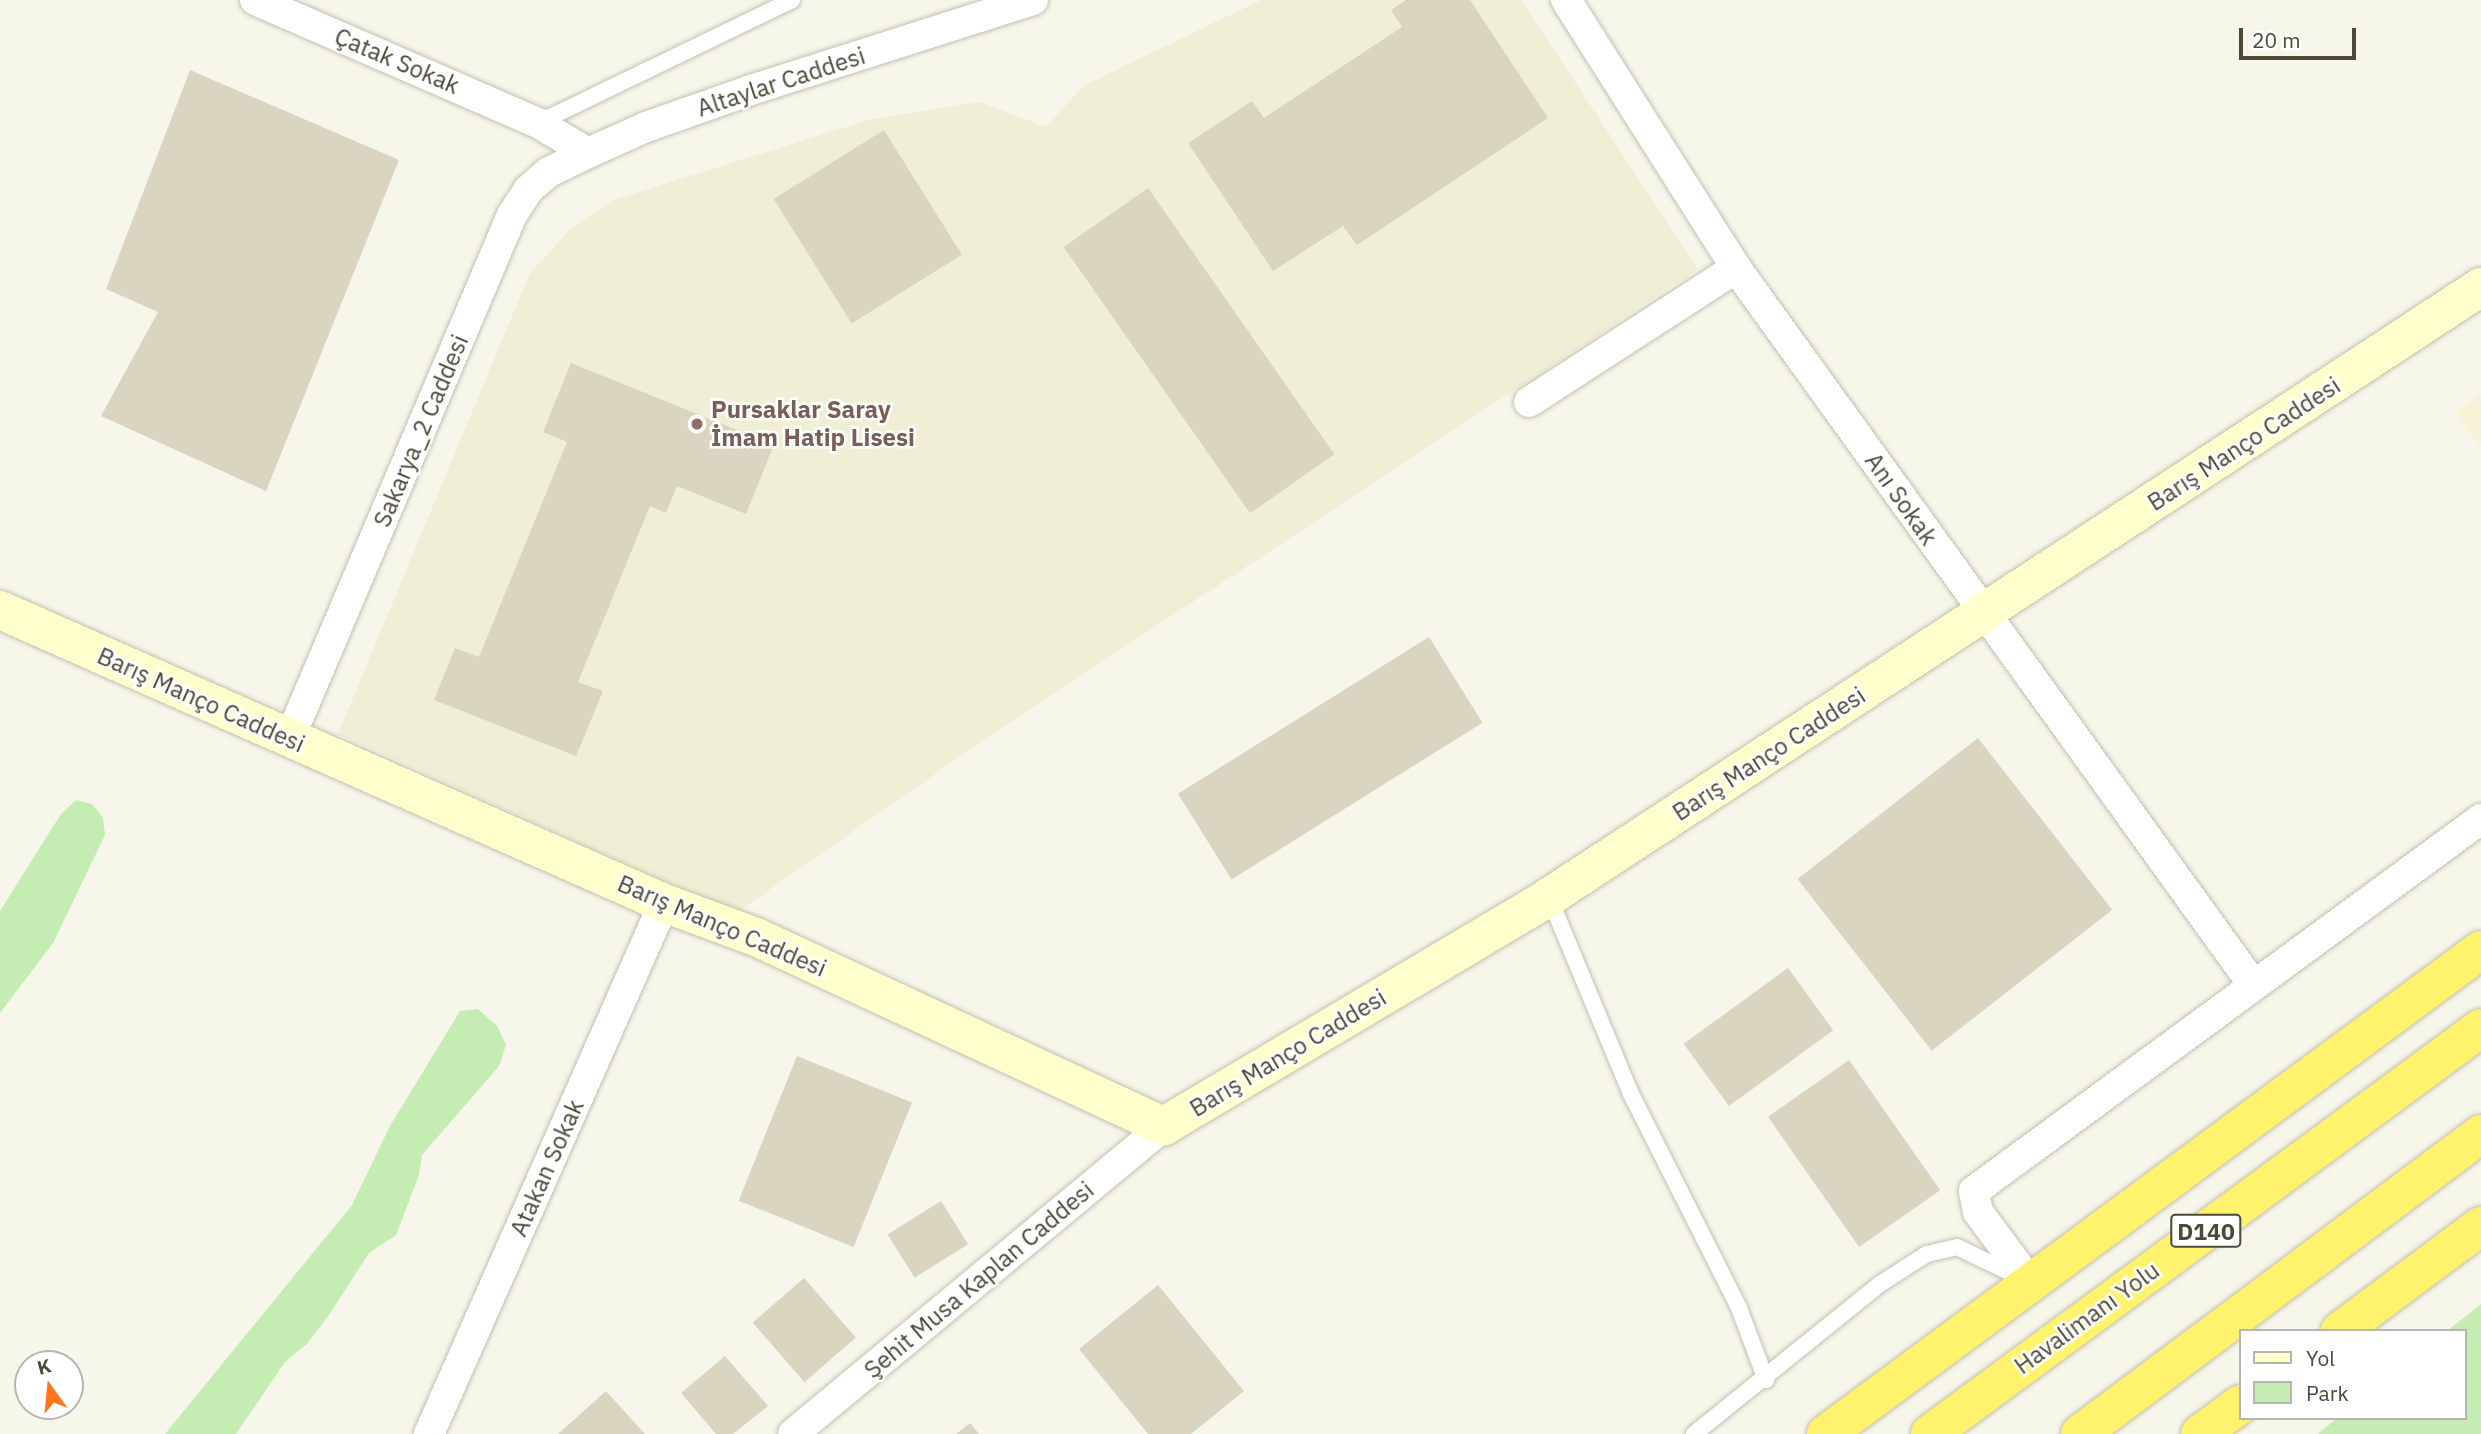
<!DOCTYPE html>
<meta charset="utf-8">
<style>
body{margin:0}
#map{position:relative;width:2481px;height:1434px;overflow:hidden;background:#f6f6eb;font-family:"IBM Plex Sans",sans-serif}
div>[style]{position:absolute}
.commercial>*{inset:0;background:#f8f2d7}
.education>*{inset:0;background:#f0efd5}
.green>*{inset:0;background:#c4ecb3}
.building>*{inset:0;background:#d9d5c0;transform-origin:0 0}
.roads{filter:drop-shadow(0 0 2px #c3c1ad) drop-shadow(0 0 2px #c3c1ad)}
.lane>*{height:16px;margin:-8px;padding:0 8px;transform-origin:8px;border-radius:8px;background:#fff}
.street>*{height:30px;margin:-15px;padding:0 15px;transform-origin:15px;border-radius:15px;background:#fff}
.secondary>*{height:38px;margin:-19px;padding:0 19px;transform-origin:19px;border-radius:19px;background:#ffffcd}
.highway>*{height:38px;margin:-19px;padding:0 19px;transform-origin:19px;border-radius:19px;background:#fff36e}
.dots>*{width:19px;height:19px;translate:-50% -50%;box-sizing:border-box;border:4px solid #fff;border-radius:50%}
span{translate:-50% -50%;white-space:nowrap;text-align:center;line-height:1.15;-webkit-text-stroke:5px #fff;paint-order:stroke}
.shield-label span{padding:2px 5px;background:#fff;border:2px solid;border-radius:5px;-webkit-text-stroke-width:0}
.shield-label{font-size:23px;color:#4c4938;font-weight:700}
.street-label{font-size:24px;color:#4c4938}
.education-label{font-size:24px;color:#785e54;font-weight:700}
.left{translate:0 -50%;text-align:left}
.legend{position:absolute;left:2239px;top:1329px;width:228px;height:91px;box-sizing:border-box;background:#fff;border:2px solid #b7b6af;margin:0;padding:9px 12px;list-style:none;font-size:21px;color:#4c4938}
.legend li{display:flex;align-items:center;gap:14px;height:35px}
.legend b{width:35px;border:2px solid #b7b6af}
.north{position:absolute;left:14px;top:1350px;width:70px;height:70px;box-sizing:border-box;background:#fff;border:2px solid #b7b6af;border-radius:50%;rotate:345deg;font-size:19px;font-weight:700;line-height:28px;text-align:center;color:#4c4938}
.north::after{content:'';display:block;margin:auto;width:24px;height:32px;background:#ff751a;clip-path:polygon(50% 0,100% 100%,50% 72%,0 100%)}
.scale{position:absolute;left:2239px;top:28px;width:117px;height:32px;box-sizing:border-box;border:4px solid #4c4938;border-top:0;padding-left:9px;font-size:21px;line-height:24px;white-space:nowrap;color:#4c4938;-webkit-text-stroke:5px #fff;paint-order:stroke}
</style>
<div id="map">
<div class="commercial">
<i style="clip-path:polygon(2481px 393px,2481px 447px,2455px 413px)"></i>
</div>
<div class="education">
<i style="clip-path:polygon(1261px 0,1521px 0,1698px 269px,988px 737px,736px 913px,338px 734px,530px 273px,569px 231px,613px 200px,868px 120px,980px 102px,1046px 127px,1083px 86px)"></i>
</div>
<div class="green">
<i style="clip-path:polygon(76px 800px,92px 804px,103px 818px,105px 835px,53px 943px,0 1013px,0 911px,61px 814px)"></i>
<i style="clip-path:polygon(478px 1009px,497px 1026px,506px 1045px,499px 1066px,422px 1155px,419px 1175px,396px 1235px,369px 1253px,329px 1315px,307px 1344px,285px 1362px,236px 1434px,165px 1434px,352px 1205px,390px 1126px,460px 1011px)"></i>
<i style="clip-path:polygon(2481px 1304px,2481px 1434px,2318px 1434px,2337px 1418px,2465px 1418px,2465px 1331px,2447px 1331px)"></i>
</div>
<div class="building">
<i style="clip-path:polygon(1406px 0,1470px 0,1548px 118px,1357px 245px,1343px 226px,1273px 271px,1188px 143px,1252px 101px,1264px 118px,1402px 27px,1391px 10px)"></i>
<i style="clip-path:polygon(190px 70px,399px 160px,266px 491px,101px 416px,158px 312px,106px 289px)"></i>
<i style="left:884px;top:130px;width:147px;height:130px;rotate:58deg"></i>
<i style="left:1148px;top:188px;width:325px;height:103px;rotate:55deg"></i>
<i style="clip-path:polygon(571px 363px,774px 445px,746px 514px,677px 486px,666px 513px,650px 506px,578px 682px,603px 691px,576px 756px,434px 700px,455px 648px,479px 657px,567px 442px,543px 432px)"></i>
<i style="left:1429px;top:637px;width:101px;height:296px;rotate:58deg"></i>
<i style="left:1978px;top:738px;width:218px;height:229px;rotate:52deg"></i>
<i style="left:1788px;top:968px;width:77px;height:129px;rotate:54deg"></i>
<i style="left:797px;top:1056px;width:124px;height:156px;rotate:22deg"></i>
<i style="left:1849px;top:1060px;width:159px;height:99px;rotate:55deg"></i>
<i style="left:941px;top:1201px;width:51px;height:63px;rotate:58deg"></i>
<i style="left:804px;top:1278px;width:79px;height:68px;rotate:49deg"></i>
<i style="clip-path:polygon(1158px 1285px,1244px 1391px,1191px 1434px,1148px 1434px,1079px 1349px)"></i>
<i style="clip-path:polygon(725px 1356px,768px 1406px,733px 1434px,716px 1434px,681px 1393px)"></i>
<i style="clip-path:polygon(606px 1391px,645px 1434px,558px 1434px)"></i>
<i style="clip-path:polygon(970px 1423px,979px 1434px,956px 1434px)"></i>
</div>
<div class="roads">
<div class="lane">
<i style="left:538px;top:123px;width:282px;rotate:-25.8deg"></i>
<i style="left:1549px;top:897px;width:213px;rotate:67.4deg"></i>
<i style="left:1631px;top:1094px;width:240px;rotate:63.2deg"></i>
<i style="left:1739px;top:1308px;width:77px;rotate:69.4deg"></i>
<i style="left:1694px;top:1434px;width:239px;rotate:-38.9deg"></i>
<i style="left:1880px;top:1284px;width:56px;rotate:-32.6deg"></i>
<i style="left:1927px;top:1254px;width:31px;rotate:-13deg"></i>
<i style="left:1957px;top:1247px;width:67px;rotate:25.8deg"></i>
</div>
<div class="street">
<i style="left:255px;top:0;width:309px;rotate:23.5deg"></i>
<i style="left:538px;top:123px;width:58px;rotate:31deg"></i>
<i style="left:588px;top:153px;width:64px;rotate:-24.1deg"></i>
<i style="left:646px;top:127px;width:111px;rotate:-19.4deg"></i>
<i style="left:751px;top:90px;width:296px;rotate:-17.7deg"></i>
<i style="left:1566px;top:0;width:317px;rotate:57.6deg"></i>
<i style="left:1736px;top:268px;width:885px;rotate:54.19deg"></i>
<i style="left:1529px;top:402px;width:247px;rotate:-32.9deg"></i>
<i style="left:289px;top:740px;width:570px;rotate:-66.99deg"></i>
<i style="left:512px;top:215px;width:30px;rotate:-57deg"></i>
<i style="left:528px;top:190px;width:28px;rotate:-41deg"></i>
<i style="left:549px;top:172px;width:43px;rotate:-26deg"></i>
<i style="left:2030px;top:1282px;width:87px;rotate:-126.6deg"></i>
<i style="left:1978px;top:1212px;width:21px;rotate:-101deg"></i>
<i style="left:1974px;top:1191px;width:629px;rotate:-36.27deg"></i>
<i style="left:429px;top:1434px;width:581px;rotate:-66.13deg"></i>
<i style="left:793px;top:1434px;width:482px;rotate:-39.7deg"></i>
</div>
<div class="secondary">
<i style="left:0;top:610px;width:726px;rotate:23.81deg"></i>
<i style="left:664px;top:903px;width:98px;rotate:20.3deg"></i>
<i style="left:756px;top:937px;width:450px;rotate:24.9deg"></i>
<i style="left:1164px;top:1126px;width:448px;rotate:-30.7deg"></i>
<i style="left:1549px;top:897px;width:1114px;rotate:-33.21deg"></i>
</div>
<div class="highway">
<i style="left:2340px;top:1331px;width:176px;rotate:-36.7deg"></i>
<i style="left:1826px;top:1434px;width:814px;rotate:-36.46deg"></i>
<i style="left:1930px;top:1434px;width:684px;rotate:-36.38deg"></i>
<i style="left:2080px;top:1434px;width:501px;rotate:-36.8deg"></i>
<i style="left:2200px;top:1434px;width:51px;rotate:-36.2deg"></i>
</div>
</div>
<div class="dots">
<i style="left:697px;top:424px;background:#8d6e63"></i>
</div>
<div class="shield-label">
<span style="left:2206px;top:1231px">D140</span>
</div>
<div class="street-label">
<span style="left:397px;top:61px;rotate:23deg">Çatak Sokak</span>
<span style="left:781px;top:82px;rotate:-18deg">Altaylar Caddesi</span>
<span style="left:421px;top:431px;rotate:-67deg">Sakarya_2 Caddesi</span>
<span style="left:2244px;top:444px;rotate:-33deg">Barış Manço Caddesi</span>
<span style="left:1901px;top:499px;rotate:55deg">Anı Sokak</span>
<span style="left:201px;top:700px;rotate:24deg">Barış Manço Caddesi</span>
<span style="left:1769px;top:754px;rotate:-33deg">Barış Manço Caddesi</span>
<span style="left:722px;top:926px;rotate:23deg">Barış Manço Caddesi</span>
<span style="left:1288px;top:1053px;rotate:-31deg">Barış Manço Caddesi</span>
<span style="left:547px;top:1168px;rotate:-66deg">Atakan Sokak</span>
<span style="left:979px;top:1280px;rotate:-40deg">Şehit Musa Kaplan Caddesi</span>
<span style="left:2087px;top:1318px;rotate:-36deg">Havalimanı Yolu</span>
</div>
<div class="education-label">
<span class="left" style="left:711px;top:424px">Pursaklar Saray<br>İmam Hatip Lisesi</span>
</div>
<ul class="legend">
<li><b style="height:9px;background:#ffffcd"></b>Yol</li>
<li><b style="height:19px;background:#c4ecb3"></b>Park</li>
</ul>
<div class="north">K</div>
<div class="scale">20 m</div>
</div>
